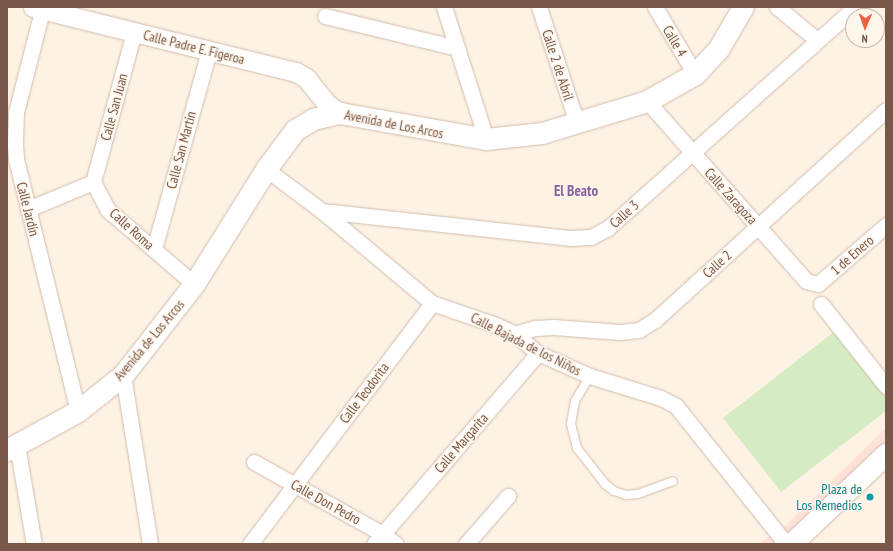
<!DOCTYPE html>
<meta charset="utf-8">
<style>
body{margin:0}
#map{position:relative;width:893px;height:551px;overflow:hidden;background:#fdf2e4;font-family:"PT Sans Narrow",sans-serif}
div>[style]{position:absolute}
.commercial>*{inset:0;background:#fee1d8}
.green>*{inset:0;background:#d5ecc2}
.roads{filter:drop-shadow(0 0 1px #d2bbac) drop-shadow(0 0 1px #d2bbac)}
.service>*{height:8px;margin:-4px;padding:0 4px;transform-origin:4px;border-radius:4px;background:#fff}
.minor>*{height:15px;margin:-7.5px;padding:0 7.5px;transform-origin:7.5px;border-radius:7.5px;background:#fff}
.tertiary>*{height:19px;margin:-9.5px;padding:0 9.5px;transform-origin:9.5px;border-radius:9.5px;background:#fff}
.secondary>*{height:21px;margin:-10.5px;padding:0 10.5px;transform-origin:10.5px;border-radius:10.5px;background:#fff}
.dots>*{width:11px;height:11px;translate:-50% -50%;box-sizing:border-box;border:2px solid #fff6ec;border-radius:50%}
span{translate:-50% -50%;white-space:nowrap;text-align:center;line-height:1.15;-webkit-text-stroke:3px #fff6ec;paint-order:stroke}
.street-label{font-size:14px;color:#785748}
.culture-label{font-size:14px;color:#0d838f}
.right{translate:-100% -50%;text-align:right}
.neighbourhood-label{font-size:15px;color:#86639c;font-weight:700}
.frame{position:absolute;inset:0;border:8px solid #785748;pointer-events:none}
.north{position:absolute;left:845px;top:8px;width:40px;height:40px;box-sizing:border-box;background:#fff6ec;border:1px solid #c9b6aa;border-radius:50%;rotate:182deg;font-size:11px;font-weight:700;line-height:16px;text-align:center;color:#785748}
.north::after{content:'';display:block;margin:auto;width:14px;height:18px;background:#ee6043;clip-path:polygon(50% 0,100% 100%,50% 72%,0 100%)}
</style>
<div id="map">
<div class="commercial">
<i style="clip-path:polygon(886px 428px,886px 442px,868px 462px,779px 544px,758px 544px,783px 528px)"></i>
</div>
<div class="green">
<i style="clip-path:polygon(835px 331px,886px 396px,886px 411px,781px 492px,723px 418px)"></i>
</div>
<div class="roads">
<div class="service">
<i style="left:590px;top:376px;width:29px;rotate:121deg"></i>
<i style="left:575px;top:401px;width:23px;rotate:100deg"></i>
<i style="left:571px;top:424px;width:25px;rotate:76deg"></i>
<i style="left:577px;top:448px;width:46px;rotate:52.1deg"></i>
<i style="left:605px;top:484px;width:11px;rotate:38deg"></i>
<i style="left:614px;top:491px;width:13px;rotate:18deg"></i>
<i style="left:626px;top:495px;width:12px;rotate:-5deg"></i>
<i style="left:638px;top:494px;width:37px;rotate:-20deg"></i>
</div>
<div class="minor">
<i style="left:43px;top:7px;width:108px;rotate:104.4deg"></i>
<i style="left:16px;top:112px;width:32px;rotate:92deg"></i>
<i style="left:15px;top:144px;width:15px;rotate:86deg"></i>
<i style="left:16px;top:159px;width:260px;rotate:76.2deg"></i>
<i style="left:444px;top:7px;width:139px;rotate:72.3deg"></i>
<i style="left:539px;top:7px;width:122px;rotate:71.9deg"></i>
<i style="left:655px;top:7px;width:78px;rotate:59.2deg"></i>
<i style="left:777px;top:7px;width:52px;rotate:39.5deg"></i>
<i style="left:325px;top:16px;width:136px;rotate:13.6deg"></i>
<i style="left:647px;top:101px;width:240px;rotate:48.5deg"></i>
<i style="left:806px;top:281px;width:12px;rotate:14deg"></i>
<i style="left:818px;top:284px;width:90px;rotate:-40.9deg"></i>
<i style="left:266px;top:169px;width:70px;rotate:36.9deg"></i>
<i style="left:322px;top:211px;width:143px;rotate:39.9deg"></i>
<i style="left:432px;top:303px;width:68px;rotate:19deg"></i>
<i style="left:496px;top:325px;width:21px;rotate:25deg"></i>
<i style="left:515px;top:334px;width:30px;rotate:40deg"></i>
<i style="left:538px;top:353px;width:57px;rotate:23.9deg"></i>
<i style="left:590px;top:376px;width:74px;rotate:17.2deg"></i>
<i style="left:661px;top:398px;width:17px;rotate:28deg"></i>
<i style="left:676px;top:406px;width:176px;rotate:51.4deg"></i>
<i style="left:93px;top:182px;width:156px;rotate:-74.7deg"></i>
<i style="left:93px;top:182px;width:32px;rotate:62deg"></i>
<i style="left:108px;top:210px;width:113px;rotate:40.7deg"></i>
<i style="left:28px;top:209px;width:70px;rotate:-22.6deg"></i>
<i style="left:322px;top:211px;width:249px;rotate:6.2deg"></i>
<i style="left:570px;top:238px;width:21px;rotate:-3deg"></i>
<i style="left:591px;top:237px;width:19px;rotate:-28deg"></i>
<i style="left:608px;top:228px;width:331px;rotate:-41.8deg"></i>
<i style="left:154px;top:249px;width:205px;rotate:-74.5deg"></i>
<i style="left:821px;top:304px;width:105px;rotate:51.6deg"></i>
<i style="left:515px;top:334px;width:21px;rotate:-17deg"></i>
<i style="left:535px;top:328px;width:19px;rotate:-3deg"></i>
<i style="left:554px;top:327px;width:66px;rotate:4.3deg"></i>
<i style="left:620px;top:332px;width:19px;rotate:-6deg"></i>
<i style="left:639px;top:330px;width:19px;rotate:-32deg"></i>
<i style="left:655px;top:320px;width:312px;rotate:-42.3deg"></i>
<i style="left:123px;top:375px;width:171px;rotate:80.9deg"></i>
<i style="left:17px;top:445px;width:100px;rotate:80.3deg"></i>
<i style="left:254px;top:462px;width:148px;rotate:29.2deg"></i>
<i style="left:383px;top:534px;width:16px;rotate:38deg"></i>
<i style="left:250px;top:544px;width:302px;rotate:-52.9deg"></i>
<i style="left:374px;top:544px;width:252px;rotate:-49.3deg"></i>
<i style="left:466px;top:544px;width:64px;rotate:-48.8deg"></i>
</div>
<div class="tertiary">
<i style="left:33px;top:7px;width:271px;rotate:13.9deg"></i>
<i style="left:296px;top:72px;width:12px;rotate:31deg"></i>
<i style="left:306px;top:78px;width:33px;rotate:51deg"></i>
<i style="left:327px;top:104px;width:16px;rotate:35deg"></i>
</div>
<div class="secondary">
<i style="left:7px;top:450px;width:81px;rotate:-28.8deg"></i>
<i style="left:78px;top:411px;width:58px;rotate:-38.7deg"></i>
<i style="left:123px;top:375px;width:115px;rotate:-52deg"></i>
<i style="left:194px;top:284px;width:136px;rotate:-57.9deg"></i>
<i style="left:266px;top:169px;width:49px;rotate:-53.4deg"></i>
<i style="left:295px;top:130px;width:21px;rotate:-31deg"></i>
<i style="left:313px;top:119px;width:28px;rotate:-13deg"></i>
<i style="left:340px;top:113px;width:148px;rotate:10.1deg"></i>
<i style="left:486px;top:139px;width:56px;rotate:-6.1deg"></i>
<i style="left:542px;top:133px;width:110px;rotate:-16.9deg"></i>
<i style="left:647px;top:101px;width:55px;rotate:-29.4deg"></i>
<i style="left:695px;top:74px;width:35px;rotate:-47deg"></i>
<i style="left:719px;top:48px;width:48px;rotate:-59.7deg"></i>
<i style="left:791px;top:544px;width:131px;rotate:-43.5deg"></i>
</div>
</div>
<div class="dots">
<i style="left:870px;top:497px;background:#0f9aa8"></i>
</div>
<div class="street-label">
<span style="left:675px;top:41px;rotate:59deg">Calle 4</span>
<span style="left:194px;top:47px;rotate:14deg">Calle Padre E. Figeroa</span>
<span style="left:558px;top:65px;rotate:72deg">Calle 2 de Abril</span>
<span style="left:114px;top:107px;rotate:-75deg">Calle San Juan</span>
<span style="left:394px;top:124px;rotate:11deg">Avenida de Los Arcos</span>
<span style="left:181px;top:150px;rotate:-75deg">Calle San Martín</span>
<span style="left:731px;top:196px;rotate:48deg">Calle Zaragoza</span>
<span style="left:28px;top:209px;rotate:76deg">Calle Jardín</span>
<span style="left:624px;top:214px;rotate:-42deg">Calle 3</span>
<span style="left:132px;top:229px;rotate:42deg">Calle Roma</span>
<span style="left:852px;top:255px;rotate:-41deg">1 de Enero</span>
<span style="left:717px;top:264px;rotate:-42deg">Calle 2</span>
<span style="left:149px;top:340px;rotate:-50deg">Avenida de Los Arcos</span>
<span style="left:526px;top:344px;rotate:27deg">Calle Bajada de los Niños</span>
<span style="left:364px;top:393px;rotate:-53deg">Calle Teodorita</span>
<span style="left:461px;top:443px;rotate:-49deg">Calle Margarita</span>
<span style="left:326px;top:502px;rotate:29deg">Calle Don Pedro</span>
</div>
<div class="culture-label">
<span class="right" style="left:862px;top:497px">Plaza de<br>Los Remedios</span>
</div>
<div class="neighbourhood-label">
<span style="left:576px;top:191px">El Beato</span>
</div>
<div class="frame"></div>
<div class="north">N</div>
</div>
